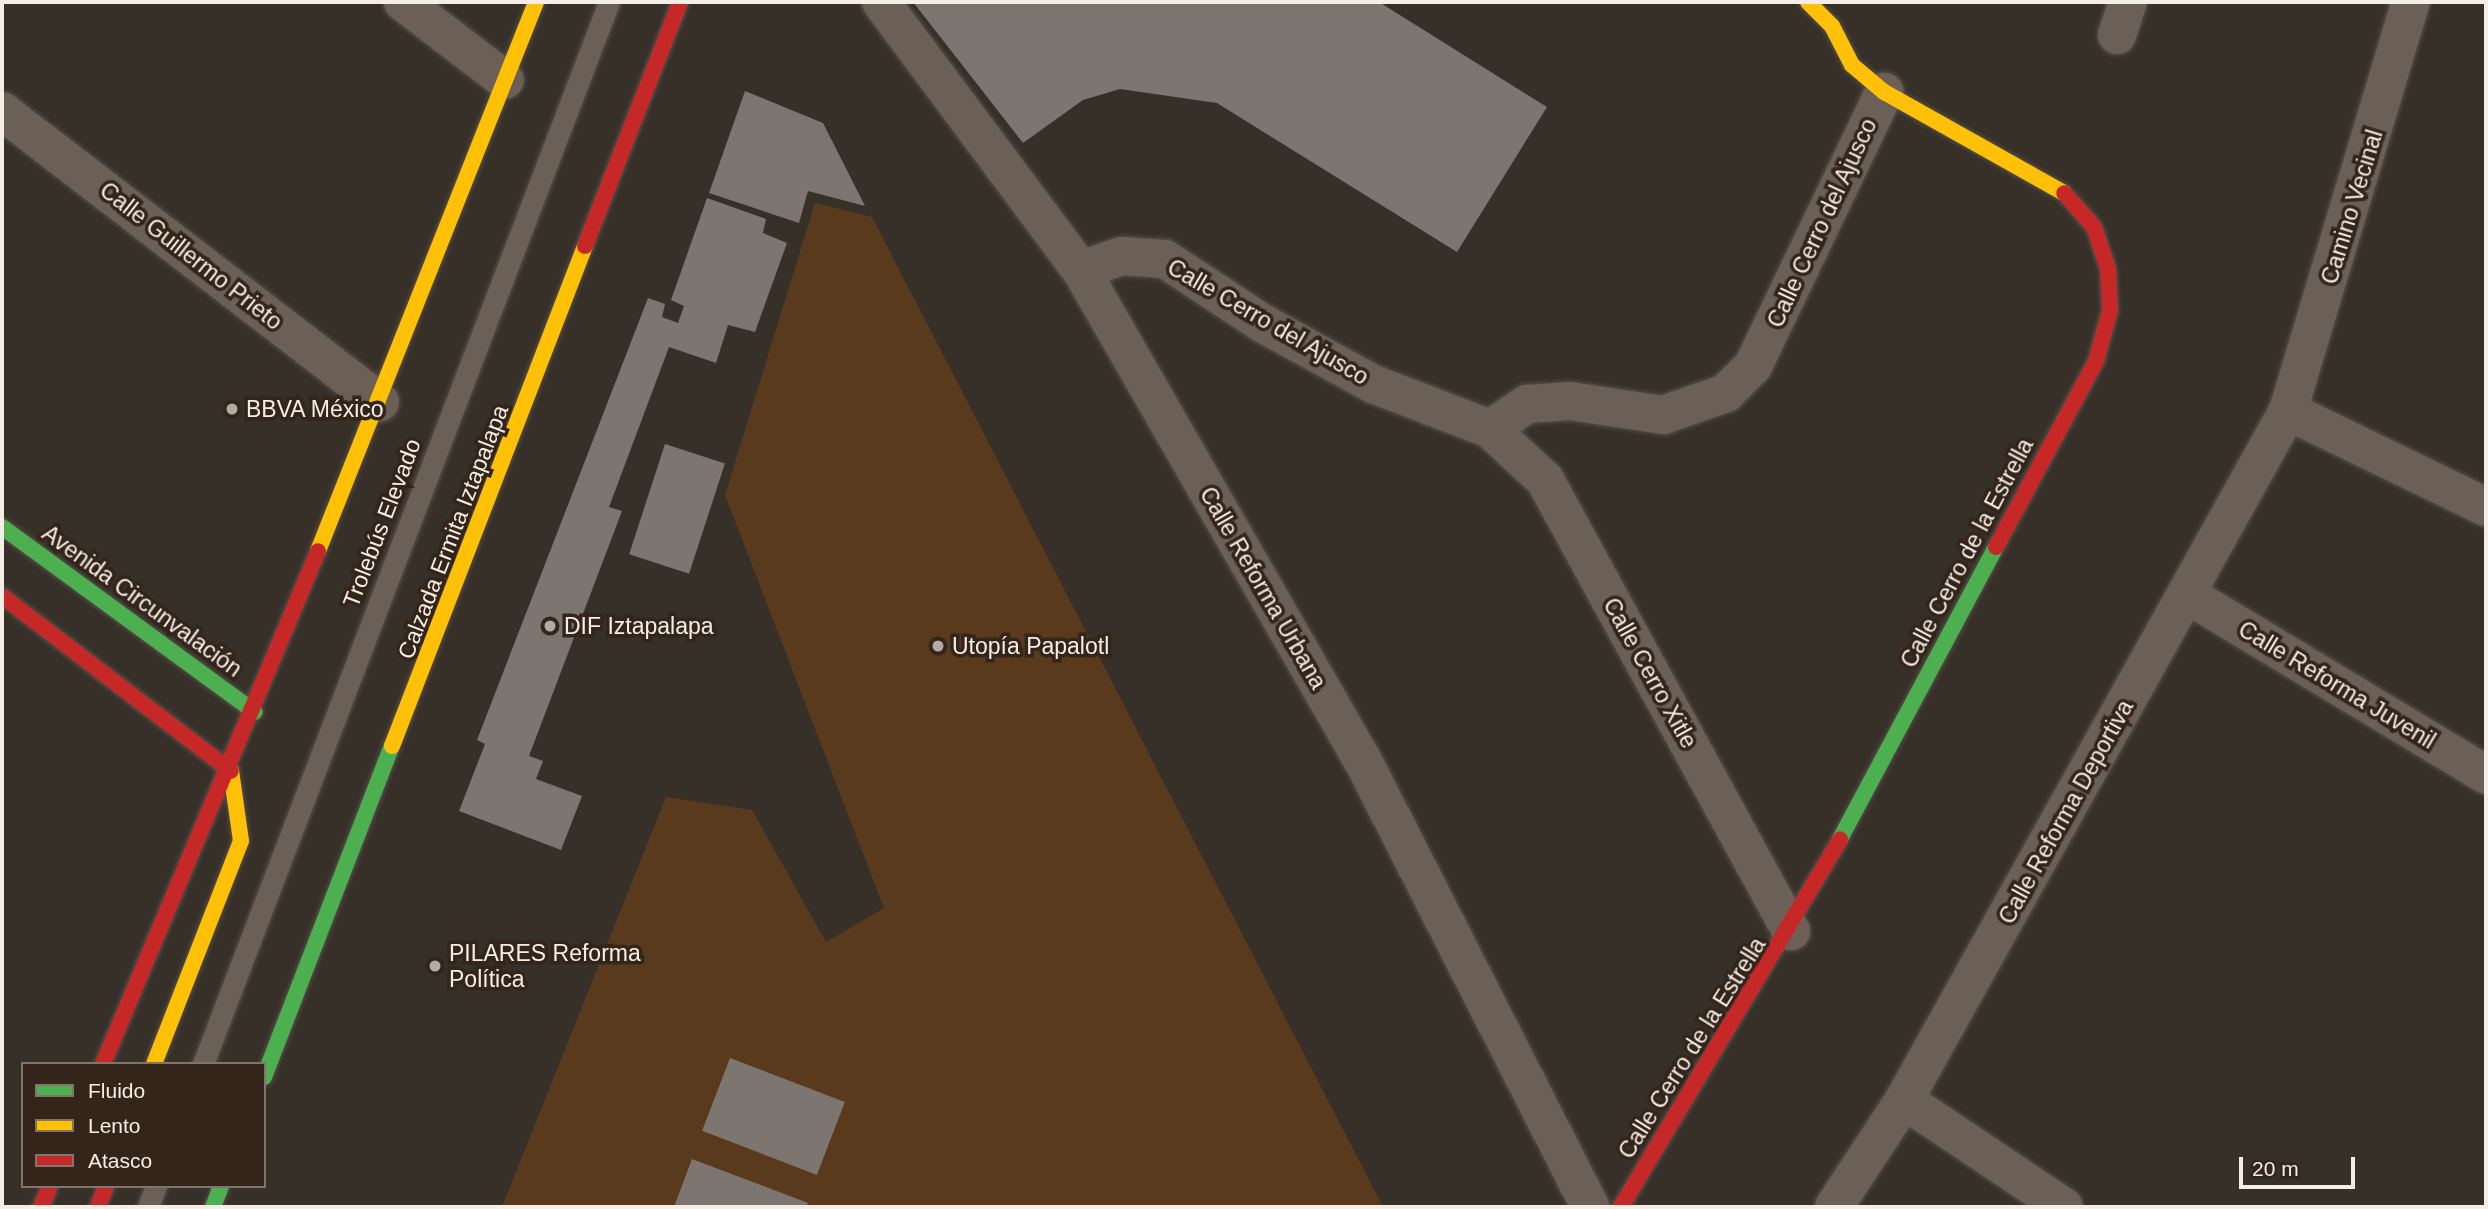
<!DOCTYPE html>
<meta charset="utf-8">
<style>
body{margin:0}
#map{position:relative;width:2488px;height:1209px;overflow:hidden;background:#373029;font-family:Helvetica,sans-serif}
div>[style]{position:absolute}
.green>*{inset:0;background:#5a3a1d}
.building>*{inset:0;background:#7d7670;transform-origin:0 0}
.roads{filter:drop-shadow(0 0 2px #554e48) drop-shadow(0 0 2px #554e48)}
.lane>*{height:21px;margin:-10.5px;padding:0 10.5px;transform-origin:10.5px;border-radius:10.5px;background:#6c6056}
.street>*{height:38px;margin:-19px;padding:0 19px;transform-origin:19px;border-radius:19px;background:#6c6056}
.fast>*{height:16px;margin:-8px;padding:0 8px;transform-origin:8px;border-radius:8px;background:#4caf50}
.slow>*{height:16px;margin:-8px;padding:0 8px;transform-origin:8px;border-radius:8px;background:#ffc107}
.jam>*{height:16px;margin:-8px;padding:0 8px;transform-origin:8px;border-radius:8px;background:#c62828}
.dots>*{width:19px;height:19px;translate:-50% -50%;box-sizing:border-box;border:4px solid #33251a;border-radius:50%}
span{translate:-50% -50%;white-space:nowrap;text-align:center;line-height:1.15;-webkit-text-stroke:7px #33251a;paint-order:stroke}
.street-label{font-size:23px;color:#f6ede5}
.poi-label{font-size:23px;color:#f6ede5}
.left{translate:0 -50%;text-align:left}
.frame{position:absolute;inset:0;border:4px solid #f6ede5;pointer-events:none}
.legend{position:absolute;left:21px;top:1062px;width:245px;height:126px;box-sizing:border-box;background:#33251a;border:2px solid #81756b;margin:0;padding:9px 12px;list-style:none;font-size:21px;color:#f6ede5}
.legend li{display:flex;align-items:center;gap:14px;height:35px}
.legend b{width:35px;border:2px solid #81756b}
.scale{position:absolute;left:2239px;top:1157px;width:116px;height:32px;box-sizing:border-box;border:4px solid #f6ede5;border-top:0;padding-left:9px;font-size:21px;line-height:24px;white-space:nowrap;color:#f6ede5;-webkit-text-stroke:5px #33251a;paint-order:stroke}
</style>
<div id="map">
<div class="green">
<i style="clip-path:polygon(815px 203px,872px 217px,1383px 1207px,502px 1207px,666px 797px,752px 810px,826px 942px,884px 908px,725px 495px)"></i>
</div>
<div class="building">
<i style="clip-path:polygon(913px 2px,1379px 2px,1547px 107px,1457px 252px,1217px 103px,1120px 89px,1083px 100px,1023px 143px)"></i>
<i style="clip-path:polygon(745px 91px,823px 123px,865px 206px,808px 191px,799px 223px,709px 193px)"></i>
<i style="clip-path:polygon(707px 198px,766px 219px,763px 233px,787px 243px,755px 332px,728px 325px,716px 363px,669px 347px,609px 507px,622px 511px,529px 756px,543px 761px,536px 779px,582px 796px,561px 850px,459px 811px,485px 744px,477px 740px,648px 298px,665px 304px,662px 317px,678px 323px,684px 306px,671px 300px)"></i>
<i style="left:665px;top:444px;width:63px;height:116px;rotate:18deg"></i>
<i style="left:730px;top:1058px;width:123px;height:78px;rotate:21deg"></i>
<i style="clip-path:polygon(692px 1159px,808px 1203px,806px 1207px,674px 1207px)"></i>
</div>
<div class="roads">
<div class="lane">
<i style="left:203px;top:1064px;width:1137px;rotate:-69.08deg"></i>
<i style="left:148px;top:1207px;width:22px;rotate:-69deg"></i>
</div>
<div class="street">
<i style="left:403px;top:2px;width:128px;rotate:37.4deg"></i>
<i style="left:881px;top:2px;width:334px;rotate:53.3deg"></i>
<i style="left:1081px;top:270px;width:568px;rotate:60.14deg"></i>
<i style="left:1364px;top:763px;width:498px;rotate:63deg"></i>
<i style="left:2117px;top:35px;width:35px;rotate:-72deg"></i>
<i style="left:2px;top:111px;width:477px;rotate:37.6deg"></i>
<i style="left:1081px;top:270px;width:43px;rotate:-18.9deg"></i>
<i style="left:1122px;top:256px;width:43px;rotate:4deg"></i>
<i style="left:1165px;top:259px;width:116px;rotate:33.4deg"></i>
<i style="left:1262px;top:323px;width:127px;rotate:28.8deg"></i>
<i style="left:1373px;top:384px;width:125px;rotate:21deg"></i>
<i style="left:1490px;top:429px;width:45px;rotate:-34deg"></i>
<i style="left:1527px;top:404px;width:43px;rotate:-4deg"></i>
<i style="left:1570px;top:401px;width:94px;rotate:8.6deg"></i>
<i style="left:1663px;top:415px;width:67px;rotate:-19.2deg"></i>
<i style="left:1726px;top:393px;width:38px;rotate:-45deg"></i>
<i style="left:1753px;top:366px;width:304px;rotate:-64.4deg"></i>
<i style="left:2288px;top:411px;width:220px;rotate:25.9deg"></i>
<i style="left:1490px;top:429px;width:75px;rotate:42.8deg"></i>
<i style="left:1545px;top:480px;width:514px;rotate:61.39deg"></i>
<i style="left:2188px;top:595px;width:348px;rotate:31.1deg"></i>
<i style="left:1904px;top:1100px;width:192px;rotate:33.8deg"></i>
<i style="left:1834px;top:1207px;width:128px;rotate:-56.8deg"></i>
<i style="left:1904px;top:1100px;width:789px;rotate:-60.87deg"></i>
<i style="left:2288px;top:411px;width:427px;rotate:-73.3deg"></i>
</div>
<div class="fast">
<i style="left:2px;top:527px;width:313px;rotate:36.2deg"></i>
<i style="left:1840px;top:839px;width:331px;rotate:-61.9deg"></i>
<i style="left:264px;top:1077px;width:355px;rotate:-68.9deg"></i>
<i style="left:213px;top:1207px;width:22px;rotate:-69deg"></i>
</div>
<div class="slow">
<i style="left:1808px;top:2px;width:34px;rotate:45deg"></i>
<i style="left:1832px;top:26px;width:44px;rotate:62.9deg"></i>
<i style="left:1852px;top:65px;width:42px;rotate:40.2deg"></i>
<i style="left:1884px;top:92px;width:206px;rotate:29.3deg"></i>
<i style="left:318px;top:551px;width:591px;rotate:-68.34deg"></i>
<i style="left:392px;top:746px;width:536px;rotate:-68.89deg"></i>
<i style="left:154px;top:1064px;width:239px;rotate:-68.7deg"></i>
<i style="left:241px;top:841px;width:71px;rotate:-98.1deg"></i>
</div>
<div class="jam">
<i style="left:585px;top:246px;width:262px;rotate:-68.7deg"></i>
<i style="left:1996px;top:547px;width:211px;rotate:-61.7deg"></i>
<i style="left:2096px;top:361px;width:52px;rotate:-74.4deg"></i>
<i style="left:2110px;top:311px;width:42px;rotate:-92.7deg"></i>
<i style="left:2108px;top:269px;width:44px;rotate:-108.4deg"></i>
<i style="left:2094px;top:227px;width:45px;rotate:-131.4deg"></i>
<i style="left:2px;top:596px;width:288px;rotate:37.4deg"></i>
<i style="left:103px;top:1064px;width:556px;rotate:-67.26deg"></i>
<i style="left:41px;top:1207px;width:23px;rotate:-67deg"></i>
<i style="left:98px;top:1207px;width:22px;rotate:-69deg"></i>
<i style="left:1621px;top:1207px;width:428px;rotate:-59.2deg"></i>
</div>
</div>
<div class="dots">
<i style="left:232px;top:409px;background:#b3aba3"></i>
<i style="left:550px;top:626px;background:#b3aba3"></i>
<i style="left:938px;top:646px;background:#b3aba3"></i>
<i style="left:435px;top:966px;background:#b3aba3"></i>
</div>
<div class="street-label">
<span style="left:2352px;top:207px;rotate:-73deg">Camino Vecinal</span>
<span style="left:1822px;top:223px;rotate:-65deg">Calle Cerro del Ajusco</span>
<span style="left:191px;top:256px;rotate:38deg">Calle Guillermo Prieto</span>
<span style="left:1268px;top:322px;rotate:30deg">Calle Cerro del Ajusco</span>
<span style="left:382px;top:523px;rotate:-69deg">Trolebús Elevado</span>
<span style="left:453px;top:532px;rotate:-69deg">Calzada Ermita Iztapalapa</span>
<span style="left:1967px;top:553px;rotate:-62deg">Calle Cerro de la Estrella</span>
<span style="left:1263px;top:588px;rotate:60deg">Calle Reforma Urbana</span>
<span style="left:142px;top:601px;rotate:36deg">Avenida Circunvalación</span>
<span style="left:1650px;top:673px;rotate:61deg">Calle Cerro Xitle</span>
<span style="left:2337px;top:685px;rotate:31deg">Calle Reforma Juvenil</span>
<span style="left:2066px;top:812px;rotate:-61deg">Calle Reforma Deportiva</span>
<span style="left:1692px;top:1048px;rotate:-58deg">Calle Cerro de la Estrella</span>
</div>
<div class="poi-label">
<span class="left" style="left:246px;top:409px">BBVA México</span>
<span class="left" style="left:564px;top:626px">DIF Iztapalapa</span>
<span class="left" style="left:952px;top:646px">Utopía Papalotl</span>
<span class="left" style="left:449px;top:966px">PILARES Reforma<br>Política</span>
</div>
<div class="frame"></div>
<ul class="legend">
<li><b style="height:9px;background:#4caf50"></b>Fluido</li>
<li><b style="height:9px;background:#ffc107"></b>Lento</li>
<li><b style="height:9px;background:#c62828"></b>Atasco</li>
</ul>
<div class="scale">20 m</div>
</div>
